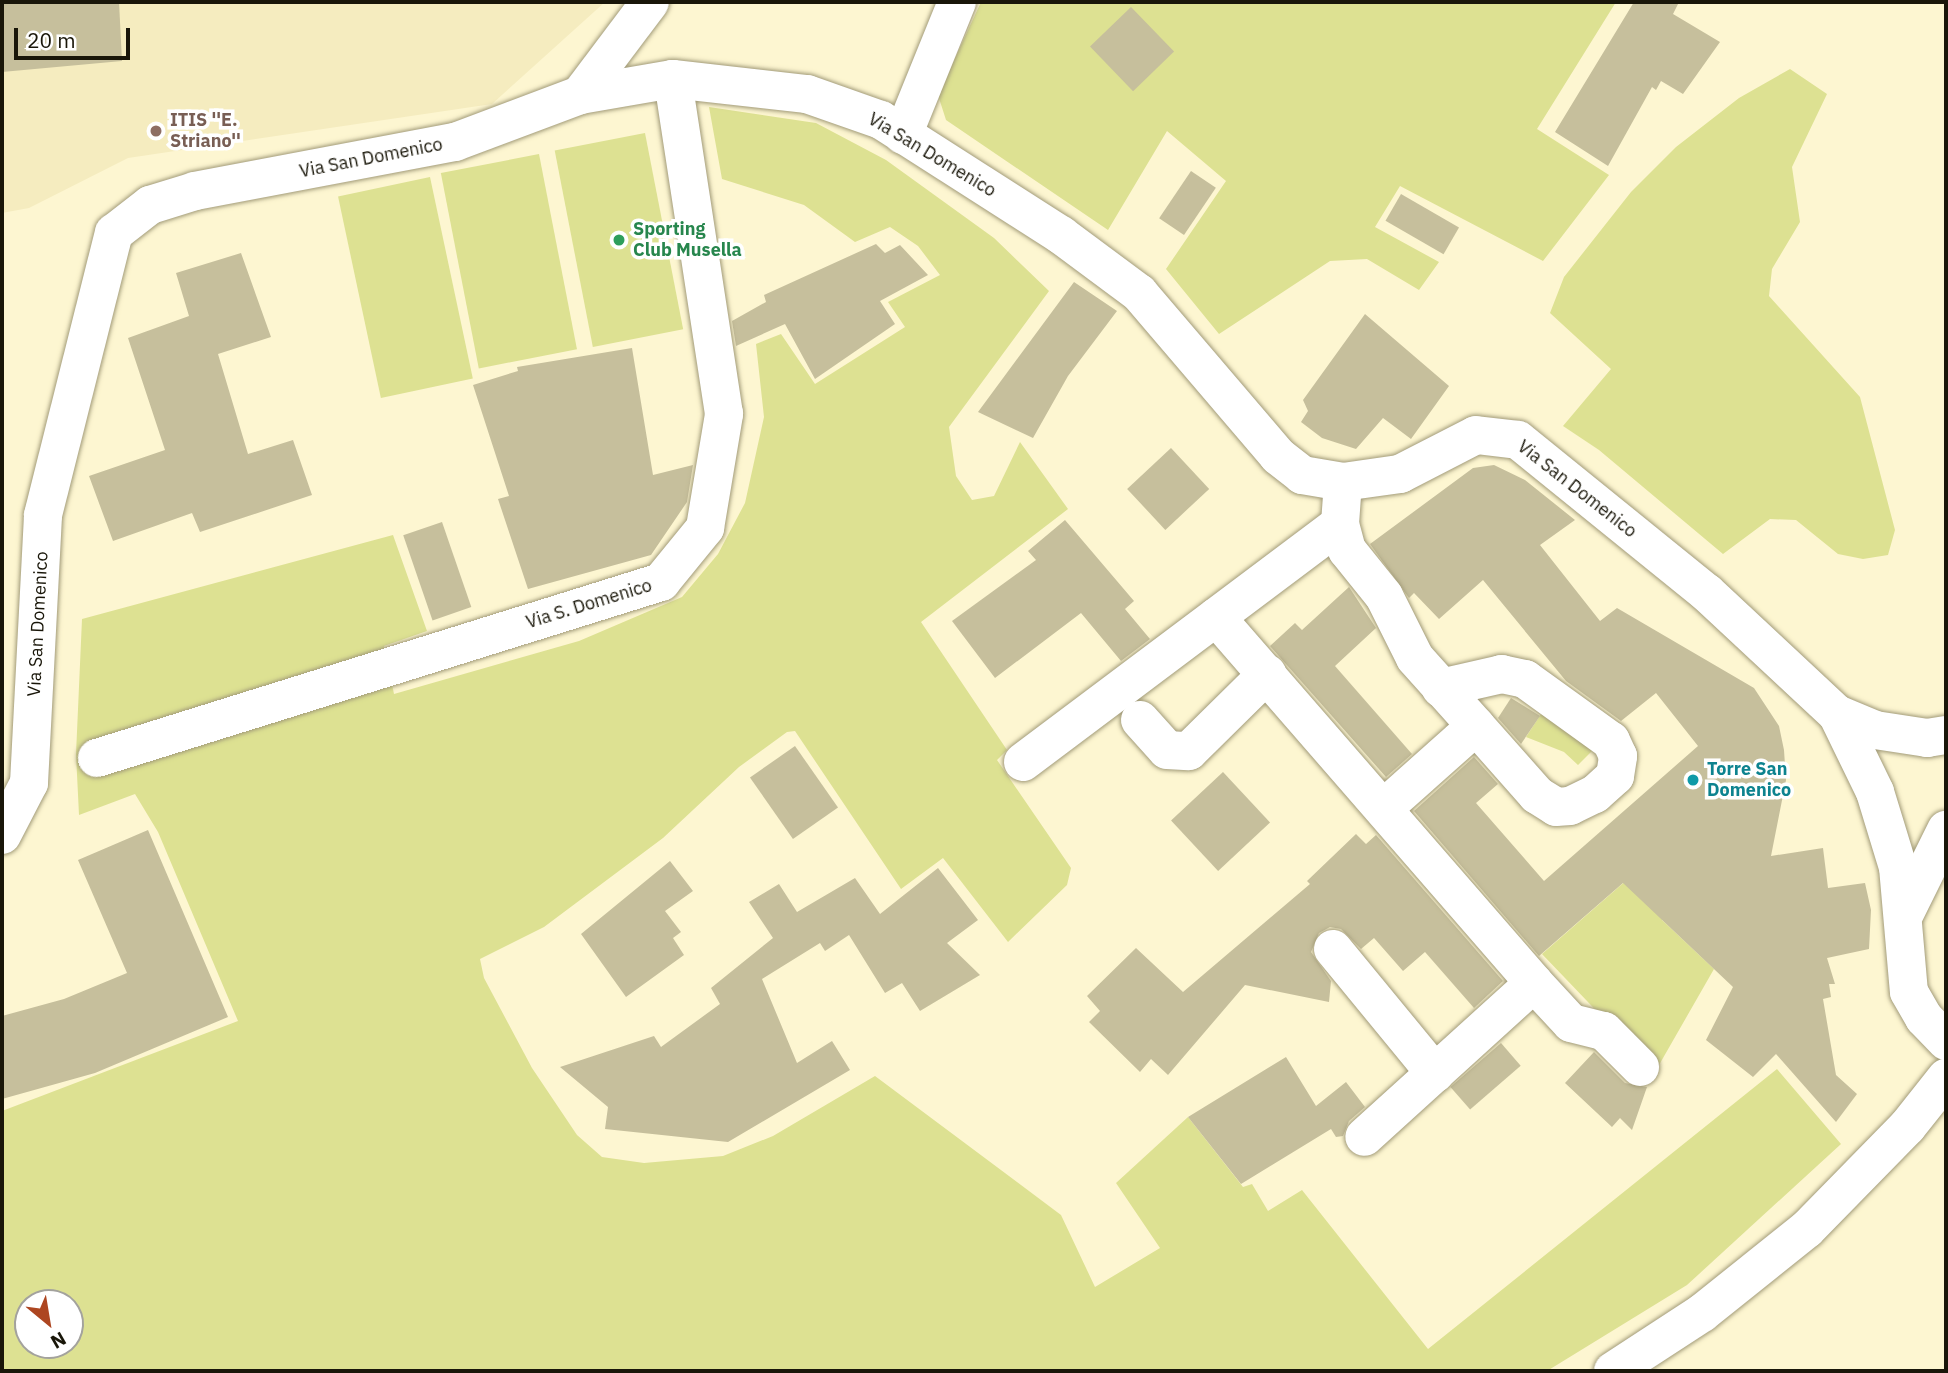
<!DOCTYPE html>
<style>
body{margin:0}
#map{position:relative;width:1948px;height:1373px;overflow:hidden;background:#fdf6d1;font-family:"IBM Plex Sans",sans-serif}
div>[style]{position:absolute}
.built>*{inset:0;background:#f5ecbf}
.green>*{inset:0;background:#dde192;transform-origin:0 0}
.building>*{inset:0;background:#c6bf9c;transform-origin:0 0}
.roads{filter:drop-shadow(0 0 2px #a29b79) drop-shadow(0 0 2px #a29b79)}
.minor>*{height:38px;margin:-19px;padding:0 19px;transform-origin:19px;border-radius:19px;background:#fff}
.highway>*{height:38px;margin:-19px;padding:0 19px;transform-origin:19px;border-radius:19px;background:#fff}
.dots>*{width:19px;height:19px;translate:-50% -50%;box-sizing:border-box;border:4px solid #fff;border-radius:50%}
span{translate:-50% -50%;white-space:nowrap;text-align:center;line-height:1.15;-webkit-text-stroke:7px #fff;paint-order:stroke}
.education-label{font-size:18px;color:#785e54;font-weight:700}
.left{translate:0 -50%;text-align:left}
.street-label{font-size:18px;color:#191609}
.leisure-label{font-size:18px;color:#27864d;font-weight:700}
.culture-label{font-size:18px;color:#0d838f;font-weight:700}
.frame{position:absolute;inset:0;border:4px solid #191609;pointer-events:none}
.north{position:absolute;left:14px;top:1289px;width:70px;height:70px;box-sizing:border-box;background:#fff;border:2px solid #a3a29d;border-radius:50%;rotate:150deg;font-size:19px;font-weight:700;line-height:28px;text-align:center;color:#191609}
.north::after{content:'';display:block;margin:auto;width:24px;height:32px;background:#ad4621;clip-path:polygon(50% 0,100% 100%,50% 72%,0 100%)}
.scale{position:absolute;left:14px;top:28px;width:116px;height:32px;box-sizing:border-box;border:4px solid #191609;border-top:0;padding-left:9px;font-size:21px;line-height:24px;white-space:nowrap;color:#191609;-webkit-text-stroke:5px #fff;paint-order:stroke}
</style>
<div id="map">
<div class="built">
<i style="clip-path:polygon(2px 2px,605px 2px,492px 104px,128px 158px,29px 208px,2px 213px)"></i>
</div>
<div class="green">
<i style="clip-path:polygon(981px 2px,1616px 2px,1537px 129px,1609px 175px,1543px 261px,1400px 186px,1375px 227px,1439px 262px,1419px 290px,1367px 259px,1330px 261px,1219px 334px,1166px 269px,1226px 181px,1167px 131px,1108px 230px,946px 120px,938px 95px)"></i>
<i style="clip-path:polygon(1790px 69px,1827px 94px,1792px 167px,1800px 222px,1772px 269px,1769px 296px,1860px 397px,1895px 530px,1888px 555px,1863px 559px,1838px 554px,1796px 520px,1770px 519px,1723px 554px,1599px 450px,1563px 426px,1611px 369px,1550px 313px,1564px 277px,1631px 192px,1676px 147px,1739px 98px)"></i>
<i style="clip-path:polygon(evenodd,709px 107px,816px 123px,886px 160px,994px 238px,1049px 291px,949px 427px,956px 476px,972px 500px,994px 496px,1020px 442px,1068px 509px,921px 622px,1007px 750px,997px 760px,1071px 868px,1067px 885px,1008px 942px,943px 858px,901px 889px,795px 731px,787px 732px,739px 767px,663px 838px,544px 927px,480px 959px,484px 978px,532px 1068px,577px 1135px,602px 1157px,644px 1163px,723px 1156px,773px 1136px,875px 1076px,1061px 1215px,1095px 1287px,1160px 1248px,1116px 1183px,1188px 1117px,1243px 1187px,1252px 1184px,1268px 1211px,1302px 1190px,1428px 1349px,1777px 1069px,1841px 1144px,1687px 1285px,1547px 1371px,2px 1371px,2px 1111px,238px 1021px,158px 832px,135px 794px,79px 815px,76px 754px,82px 619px,393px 535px,427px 631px,384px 646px,394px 694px,579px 641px,682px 597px,718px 554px,745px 503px,764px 417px,756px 344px,781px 334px,815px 384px,905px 327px,888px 302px,940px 275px,918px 246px,890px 227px,855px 242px,804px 205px,722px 179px,709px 107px,28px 1303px,70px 1303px,70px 1345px,28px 1345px,28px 1303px)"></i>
<i style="left:645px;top:133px;width:200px;height:92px;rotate:79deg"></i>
<i style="left:539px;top:154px;width:199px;height:100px;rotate:79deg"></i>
<i style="left:430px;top:177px;width:206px;height:94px;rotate:78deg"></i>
<i style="clip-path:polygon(1545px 708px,1597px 746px,1578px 765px,1564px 752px,1526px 737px)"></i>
<i style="clip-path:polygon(1731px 789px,1662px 920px,1714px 969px,1655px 1072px,1542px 954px)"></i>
</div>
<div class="building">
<i style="clip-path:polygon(2px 2px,119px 2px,122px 61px,2px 72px)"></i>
<i style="clip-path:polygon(1634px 2px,1679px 2px,1673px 14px,1720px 42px,1683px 94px,1661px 81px,1656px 90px,1652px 87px,1608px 166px,1555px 132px)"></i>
<i style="left:1131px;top:7px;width:62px;height:57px;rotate:46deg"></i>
<i style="left:1191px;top:171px;width:30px;height:57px;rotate:34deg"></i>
<i style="left:1401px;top:194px;width:67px;height:31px;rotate:30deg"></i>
<i style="clip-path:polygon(876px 244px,885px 253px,900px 245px,928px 275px,880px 301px,895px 324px,815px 379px,785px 324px,736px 346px,732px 321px,766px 302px,764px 295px)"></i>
<i style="clip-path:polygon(241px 253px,271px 337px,218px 354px,248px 454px,293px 440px,312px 495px,200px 532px,192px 513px,113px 541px,89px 476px,165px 450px,128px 338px,189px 316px,176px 273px)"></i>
<i style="clip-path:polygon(1074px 282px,1117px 311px,1068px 376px,1033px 438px,978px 412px)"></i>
<i style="clip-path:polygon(1365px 314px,1449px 386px,1411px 439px,1383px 418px,1356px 449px,1322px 438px,1301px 422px,1308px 411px,1303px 400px)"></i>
<i style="clip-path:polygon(632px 348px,653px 475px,693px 465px,687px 502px,651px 555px,528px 589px,498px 499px,509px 496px,473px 385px,518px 371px,517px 367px)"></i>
<i style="left:1171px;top:448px;width:56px;height:60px;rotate:47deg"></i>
<i style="clip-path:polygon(1494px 465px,1525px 480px,1575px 520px,1540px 545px,1600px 621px,1617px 608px,1754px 688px,1779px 726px,1784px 750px,1786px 780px,1771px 856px,1823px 848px,1828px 888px,1865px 883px,1871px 910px,1869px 949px,1827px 958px,1835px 984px,1829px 984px,1831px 997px,1823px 999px,1836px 1075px,1857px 1094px,1836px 1122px,1776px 1054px,1753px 1077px,1706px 1040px,1733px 987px,1623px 883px,1539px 956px,1414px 811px,1474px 757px,1498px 784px,1476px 803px,1544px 881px,1698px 746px,1656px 693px,1621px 721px,1566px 681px,1483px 580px,1439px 619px,1414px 593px,1409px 598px,1370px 544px,1473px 468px)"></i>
<i style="clip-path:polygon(1065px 520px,1134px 601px,1125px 609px,1150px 639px,1121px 661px,1081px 613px,995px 678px,952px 621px,1036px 560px,1028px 551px)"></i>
<i style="left:442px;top:522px;width:90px;height:41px;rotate:71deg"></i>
<i style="clip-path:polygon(1349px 587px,1376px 628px,1335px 666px,1412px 754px,1386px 777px,1270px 646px,1295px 623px,1302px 630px)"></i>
<i style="clip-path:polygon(1511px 698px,1540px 716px,1521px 744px,1498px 718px)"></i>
<i style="left:795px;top:746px;width:75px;height:55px;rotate:55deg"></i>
<i style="left:1223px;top:772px;width:69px;height:71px;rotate:47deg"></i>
<i style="clip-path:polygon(148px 830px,228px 1017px,95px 1073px,2px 1099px,2px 1016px,64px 999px,127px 973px,78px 860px)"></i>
<i style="clip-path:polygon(1356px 834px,1366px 844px,1376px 835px,1503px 981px,1474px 1008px,1425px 952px,1403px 971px,1374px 938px,1361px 949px,1341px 929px,1330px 927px,1319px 933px,1311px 952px,1331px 981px,1329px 1002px,1245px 985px,1168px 1075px,1151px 1059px,1140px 1072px,1089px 1022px,1100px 1011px,1087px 996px,1136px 948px,1183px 992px,1310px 884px,1307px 881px)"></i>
<i style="clip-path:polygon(670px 861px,693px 891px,665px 911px,681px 932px,673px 938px,684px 955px,626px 997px,581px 934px)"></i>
<i style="clip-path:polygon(938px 868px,978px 920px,947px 943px,980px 975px,920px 1011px,902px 983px,885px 993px,849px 935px,825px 951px,820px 943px,762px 979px,797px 1063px,832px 1041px,850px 1070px,728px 1142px,605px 1129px,608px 1107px,560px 1067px,654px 1036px,661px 1047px,720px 1004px,711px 988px,773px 938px,749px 902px,779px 884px,797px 912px,855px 878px,880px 914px)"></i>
<i style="left:1501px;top:1043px;width:30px;height:67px;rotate:49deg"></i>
<i style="clip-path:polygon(1594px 1052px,1625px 1083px,1647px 1087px,1632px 1130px,1620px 1118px,1612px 1127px,1565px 1083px)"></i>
<i style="clip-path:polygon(1286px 1057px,1316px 1106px,1346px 1082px,1365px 1107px,1349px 1121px,1343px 1136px,1336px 1137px,1331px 1129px,1241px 1184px,1188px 1117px)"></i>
</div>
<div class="roads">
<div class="minor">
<i style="left:580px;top:95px;width:116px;rotate:-53deg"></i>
<i style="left:903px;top:135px;width:144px;rotate:-67.9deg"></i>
<i style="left:1343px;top:482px;width:42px;rotate:94.1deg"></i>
<i style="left:1340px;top:524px;width:27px;rotate:75deg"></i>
<i style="left:1347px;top:550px;width:59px;rotate:51.2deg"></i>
<i style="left:1384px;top:596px;width:69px;rotate:63.4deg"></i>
<i style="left:1415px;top:658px;width:91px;rotate:48.1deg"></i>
<i style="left:1476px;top:726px;width:92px;rotate:48.5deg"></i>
<i style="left:1537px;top:795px;width:22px;rotate:32deg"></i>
<i style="left:1556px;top:807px;width:14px;rotate:-4deg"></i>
<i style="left:1570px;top:806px;width:28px;rotate:-26deg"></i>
<i style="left:1595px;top:794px;width:27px;rotate:-42deg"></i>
<i style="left:1615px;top:776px;width:20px;rotate:-81deg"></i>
<i style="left:1618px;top:756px;width:17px;rotate:-115deg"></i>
<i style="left:1611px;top:741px;width:106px;rotate:-144.2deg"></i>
<i style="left:1525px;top:679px;width:24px;rotate:-168deg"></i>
<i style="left:1502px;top:674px;width:63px;rotate:167.1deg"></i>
<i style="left:1216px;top:617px;width:485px;rotate:49deg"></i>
<i style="left:1534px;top:983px;width:229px;rotate:137.8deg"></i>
<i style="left:1837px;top:714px;width:87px;rotate:64deg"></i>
<i style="left:1875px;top:792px;width:78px;rotate:73deg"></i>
<i style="left:1898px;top:867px;width:125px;rotate:85deg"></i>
<i style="left:1909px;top:992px;width:30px;rotate:60deg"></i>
<i style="left:1924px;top:1018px;width:32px;rotate:46deg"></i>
<i style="left:1140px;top:720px;width:40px;rotate:48deg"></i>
<i style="left:1167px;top:750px;width:22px;rotate:3deg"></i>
<i style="left:1189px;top:751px;width:110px;rotate:-44.6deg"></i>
<i style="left:97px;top:758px;width:591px;rotate:-17.33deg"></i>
<i style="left:661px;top:582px;width:70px;rotate:-50.8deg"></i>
<i style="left:705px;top:528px;width:116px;rotate:-80.5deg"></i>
<i style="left:724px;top:414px;width:339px;rotate:-98.7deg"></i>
<i style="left:1023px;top:762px;width:396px;rotate:-36.9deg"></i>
<i style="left:1384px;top:808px;width:123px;rotate:-41.7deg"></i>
<i style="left:2px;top:835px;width:59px;rotate:-62.6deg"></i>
<i style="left:29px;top:783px;width:268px;rotate:-87deg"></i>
<i style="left:43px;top:515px;width:291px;rotate:-75.9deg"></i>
<i style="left:114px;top:233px;width:46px;rotate:-37.9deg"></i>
<i style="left:150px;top:205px;width:47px;rotate:-17.3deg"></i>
<i style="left:195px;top:191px;width:265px;rotate:-10.7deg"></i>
<i style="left:455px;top:142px;width:134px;rotate:-20.6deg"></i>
<i style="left:580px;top:95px;width:94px;rotate:-9.8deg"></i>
<i style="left:673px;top:79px;width:135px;rotate:6.4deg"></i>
<i style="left:807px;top:94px;width:78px;rotate:19.4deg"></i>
<i style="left:881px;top:120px;width:214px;rotate:32.6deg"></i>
<i style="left:1061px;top:235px;width:97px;rotate:36.6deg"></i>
<i style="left:1139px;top:293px;width:214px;rotate:49.5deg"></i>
<i style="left:1278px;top:456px;width:31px;rotate:38deg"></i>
<i style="left:1302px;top:475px;width:42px;rotate:9.7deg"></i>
<i style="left:1343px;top:482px;width:58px;rotate:-8deg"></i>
<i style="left:1400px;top:474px;width:85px;rotate:-27.2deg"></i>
<i style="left:1476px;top:435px;width:42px;rotate:6.8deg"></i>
<i style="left:1518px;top:440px;width:242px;rotate:39deg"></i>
<i style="left:1706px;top:592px;width:179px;rotate:43deg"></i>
<i style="left:1837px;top:714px;width:41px;rotate:22.8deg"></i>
<i style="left:1875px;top:730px;width:53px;rotate:8.7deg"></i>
<i style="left:1927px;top:738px;width:19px;rotate:-9deg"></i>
<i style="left:1904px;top:915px;width:95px;rotate:-63.7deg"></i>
<i style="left:1333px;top:949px;width:161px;rotate:50.6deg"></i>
<i style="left:1534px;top:983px;width:54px;rotate:47.2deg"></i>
<i style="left:1571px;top:1023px;width:34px;rotate:14deg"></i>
<i style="left:1604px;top:1031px;width:51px;rotate:45deg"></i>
</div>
<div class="highway">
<i style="left:1613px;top:1371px;width:106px;rotate:-33.1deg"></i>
<i style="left:1702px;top:1313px;width:134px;rotate:-38.7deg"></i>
<i style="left:1807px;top:1229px;width:143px;rotate:-45.6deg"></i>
<i style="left:1907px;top:1127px;width:63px;rotate:-51.5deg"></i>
</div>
</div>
<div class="dots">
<i style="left:156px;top:131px;background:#8d6e63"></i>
<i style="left:619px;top:240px;background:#2e9e5b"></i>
<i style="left:1693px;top:780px;background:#0f9aa8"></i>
</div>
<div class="education-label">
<span class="left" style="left:170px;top:131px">ITIS ''E.<br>Striano''</span>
</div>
<div class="street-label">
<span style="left:932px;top:155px;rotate:31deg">Via San Domenico</span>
<span style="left:371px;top:158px;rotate:-11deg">Via San Domenico</span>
<span style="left:1577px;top:489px;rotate:38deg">Via San Domenico</span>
<span style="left:589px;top:604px;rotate:-17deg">Via S. Domenico</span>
<span style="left:38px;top:624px;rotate:-87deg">Via San Domenico</span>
</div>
<div class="leisure-label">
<span class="left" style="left:633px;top:240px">Sporting<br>Club Musella</span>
</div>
<div class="culture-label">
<span class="left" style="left:1707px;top:780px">Torre San<br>Domenico</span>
</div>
<div class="frame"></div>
<div class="north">N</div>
<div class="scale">20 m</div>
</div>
